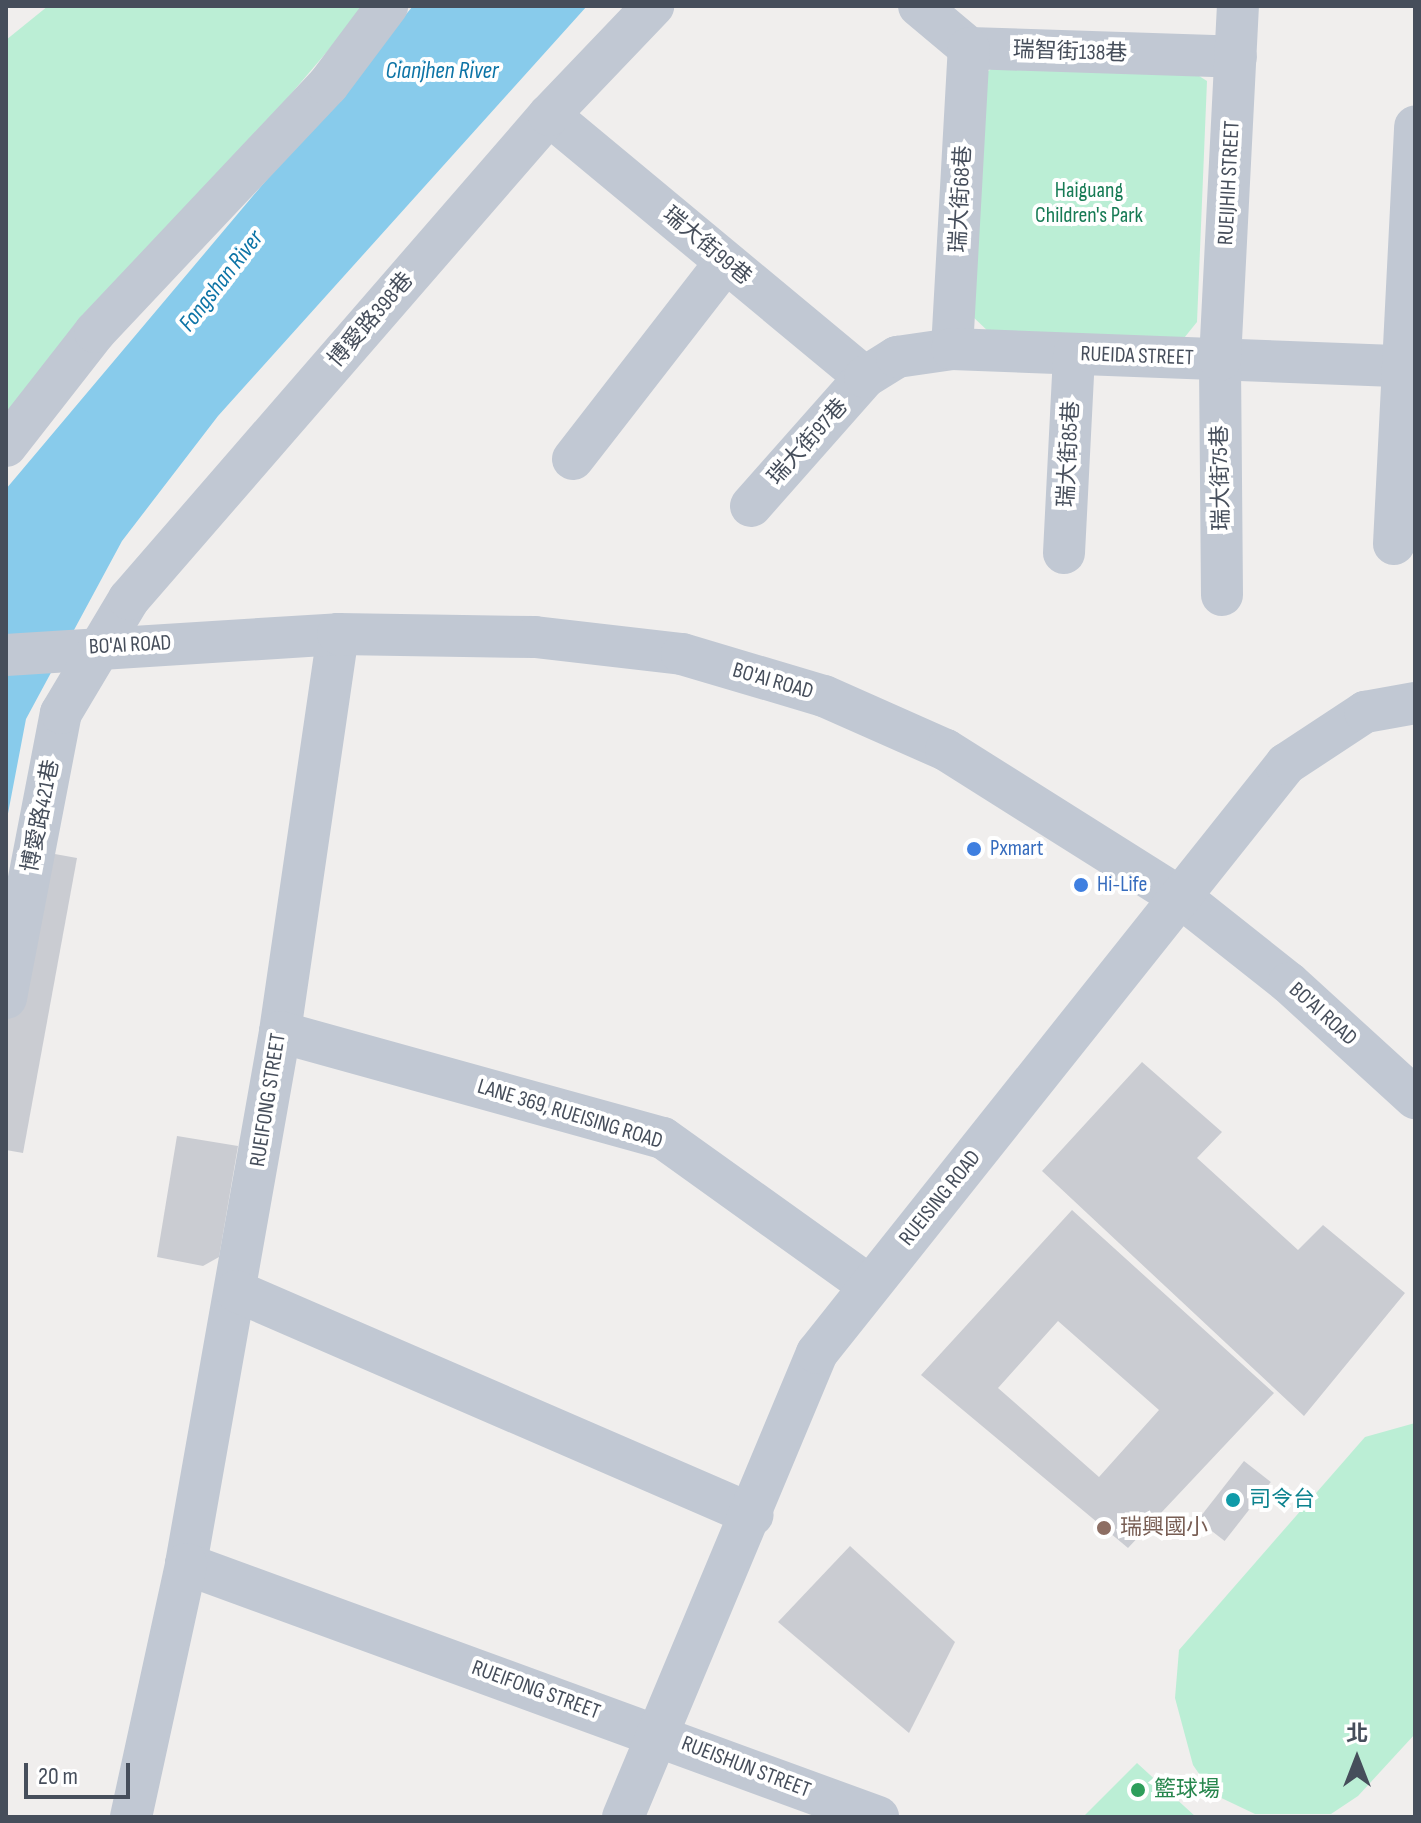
<!DOCTYPE html>
<meta charset="utf-8">
<style>
body{margin:0}
#map{position:relative;width:1421px;height:1823px;overflow:hidden;background:#f0eeed;font-family:"Sofia Sans Condensed","Noto Sans TC",sans-serif}
div>[style]{position:absolute}
.green>*{inset:0;background:#bbeed5}
.water>*{inset:0;background:#88cbeb}
.building>*{inset:0;background:#caccd2;transform-origin:0 0}
.minor>*{height:42px;margin:-21px;padding:0 21px;transform-origin:21px;border-radius:21px;background:#c1c8d3}
.dots>*{width:22px;height:22px;translate:-50% -50%;box-sizing:border-box;border:4px solid #fff;border-radius:50%}
span{translate:-50% -50%;white-space:nowrap;text-align:center;line-height:1.15;-webkit-text-stroke:8px #fff;paint-order:stroke}
.street-label{font-size:22px;color:#464e5b}
.park-label{font-size:22px;color:#177b55}
.shop-label{font-size:22px;color:#366cbe}
.left{translate:0 -50%;text-align:left}
.culture-label{font-size:22px;color:#0d838f}
.education-label{font-size:22px;color:#785e54}
.leisure-label{font-size:22px;color:#27864d}
.water-label{font-size:24px;color:#0d74a6;font-style:italic}
.frame{position:absolute;inset:0;border:8px solid #464e5b;pointer-events:none}
.north{position:absolute;left:1317px;top:1719px;width:80px;height:80px;-webkit-text-stroke:6px #fff;paint-order:stroke;rotate:0deg;font-size:22px;font-weight:700;line-height:32px;text-align:center;color:#464e5b}
.north::after{content:'';display:block;margin:auto;width:28px;height:36px;background:#464e5b;clip-path:polygon(50% 0,100% 100%,50% 72%,0 100%)}
.scale{position:absolute;left:24px;top:1763px;width:106px;height:36px;box-sizing:border-box;border:4px solid #464e5b;border-top:0;padding-left:10px;font-size:24px;line-height:28px;white-space:nowrap;color:#464e5b;-webkit-text-stroke:6px #fff;paint-order:stroke}
</style>
<div id="map">
<div class="green">
<i style="clip-path:polygon(48px 6px,366px 6px,6px 428px,6px 40px)"></i>
<i style="clip-path:polygon(1006px 60px,1183px 66px,1207px 81px,1197px 322px,1180px 343px,991px 334px,969px 313px,985px 73px)"></i>
<i style="clip-path:polygon(1415px 1423px,1415px 1734px,1358px 1796px,1331px 1814px,1255px 1814px,1213px 1794px,1193px 1765px,1175px 1698px,1179px 1650px,1365px 1437px)"></i>
<i style="clip-path:polygon(1137px 1763px,1196px 1817px,1083px 1817px)"></i>
</div>
<div class="water">
<i style="clip-path:polygon(413px 6px,587px 6px,218px 416px,122px 541px,26px 719px,6px 824px,6px 489px)"></i>
</div>
<div class="building">
<i style="clip-path:polygon(38px 851px,77px 858px,23px 1153px,6px 1150px,6px 1026px)"></i>
<i style="clip-path:polygon(1142px 1062px,1222px 1132px,1197px 1158px,1298px 1250px,1323px 1225px,1405px 1293px,1304px 1416px,1042px 1171px)"></i>
<i style="clip-path:polygon(177px 1136px,238px 1146px,219px 1257px,203px 1266px,157px 1257px)"></i>
<i style="clip-path:polygon(evenodd,1072px 1210px,1274px 1393px,1128px 1548px,921px 1375px,1072px 1210px,1058px 1321px,1159px 1410px,1099px 1477px,998px 1388px,1058px 1321px)"></i>
<i style="left:1244px;top:1461px;width:34px;height:75px;rotate:38deg"></i>
<i style="clip-path:polygon(850px 1546px,955px 1642px,909px 1733px,778px 1622px)"></i>
</div>
<div class="minor">
<i style="left:919px;top:6px;width:65px;rotate:40deg"></i>
<i style="left:969px;top:48px;width:267px;rotate:1.9deg"></i>
<i style="left:549px;top:115px;width:410px;rotate:39.7deg"></i>
<i style="left:952px;top:349px;width:301px;rotate:-86.8deg"></i>
<i style="left:6px;top:446px;width:145px;rotate:-52deg"></i>
<i style="left:95px;top:332px;width:340px;rotate:-46.7deg"></i>
<i style="left:328px;top:85px;width:99px;rotate:-53.2deg"></i>
<i style="left:573px;top:459px;width:249px;rotate:-52.2deg"></i>
<i style="left:751px;top:506px;width:172px;rotate:-48.5deg"></i>
<i style="left:865px;top:377px;width:38px;rotate:-32deg"></i>
<i style="left:897px;top:357px;width:56px;rotate:-8.3deg"></i>
<i style="left:952px;top:349px;width:463px;rotate:2.2deg"></i>
<i style="left:1394px;top:544px;width:418px;rotate:-87.1deg"></i>
<i style="left:1064px;top:553px;width:199px;rotate:-87.1deg"></i>
<i style="left:1222px;top:595px;width:235px;rotate:-90.5deg"></i>
<i style="left:1220px;top:360px;width:354px;rotate:-87.1deg"></i>
<i style="left:338px;top:634px;width:402px;rotate:98.3deg"></i>
<i style="left:280px;top:1032px;width:540px;rotate:100.02deg"></i>
<i style="left:186px;top:1564px;width:737px;rotate:20.08deg"></i>
<i style="left:6px;top:655px;width:333px;rotate:-3.6deg"></i>
<i style="left:338px;top:634px;width:197px;rotate:0.9deg"></i>
<i style="left:535px;top:637px;width:148px;rotate:6.6deg"></i>
<i style="left:682px;top:654px;width:148px;rotate:16.5deg"></i>
<i style="left:824px;top:696px;width:133px;rotate:23.9deg"></i>
<i style="left:946px;top:750px;width:280px;rotate:32.2deg"></i>
<i style="left:1183px;top:899px;width:135px;rotate:38.4deg"></i>
<i style="left:1289px;top:983px;width:171px;rotate:42.4deg"></i>
<i style="left:6px;top:998px;width:290px;rotate:-79.1deg"></i>
<i style="left:61px;top:713px;width:133px;rotate:-59.2deg"></i>
<i style="left:129px;top:599px;width:641px;rotate:-49.05deg"></i>
<i style="left:549px;top:115px;width:151px;rotate:-46.3deg"></i>
<i style="left:280px;top:1032px;width:397px;rotate:15.5deg"></i>
<i style="left:663px;top:1138px;width:254px;rotate:35.6deg"></i>
<i style="left:236px;top:1291px;width:563px;rotate:23.43deg"></i>
<i style="left:131px;top:1817px;width:259px;rotate:-77.7deg"></i>
<i style="left:623px;top:1817px;width:503px;rotate:-67.31deg"></i>
<i style="left:817px;top:1353px;width:753px;rotate:-51.47deg"></i>
<i style="left:1286px;top:764px;width:95px;rotate:-33.4deg"></i>
<i style="left:1365px;top:712px;width:51px;rotate:-10.2deg"></i>
</div>
<div class="dots">
<i style="left:974px;top:849px;background:#3f7fe0"></i>
<i style="left:1081px;top:885px;background:#3f7fe0"></i>
<i style="left:1233px;top:1500px;background:#0f9aa8"></i>
<i style="left:1104px;top:1528px;background:#8d6e63"></i>
<i style="left:1138px;top:1790px;background:#2e9e5b"></i>
</div>
<div class="street-label">
<span style="left:1070px;top:52px;rotate:2deg">瑞智街138巷</span>
<span style="left:1229px;top:183px;rotate:-87deg">RUEIJHIH STREET</span>
<span style="left:961px;top:199px;rotate:-87deg">瑞大街68巷</span>
<span style="left:707px;top:246px;rotate:40deg">瑞大街99巷</span>
<span style="left:371px;top:320px;rotate:-49deg">博愛路398巷</span>
<span style="left:1137px;top:356px;rotate:2deg">RUEIDA STREET</span>
<span style="left:808px;top:442px;rotate:-48deg">瑞大街97巷</span>
<span style="left:1069px;top:454px;rotate:-87deg">瑞大街85巷</span>
<span style="left:1221px;top:478px;rotate:-91deg">瑞大街75巷</span>
<span style="left:130px;top:645px;rotate:-3deg">BO'AI ROAD</span>
<span style="left:773px;top:681px;rotate:16deg">BO'AI ROAD</span>
<span style="left:41px;top:816px;rotate:-79deg">博愛路421巷</span>
<span style="left:1323px;top:1014px;rotate:42deg">BO'AI ROAD</span>
<span style="left:268px;top:1100px;rotate:-81deg">RUEIFONG STREET</span>
<span style="left:570px;top:1114px;rotate:17deg">LANE 369, RUEISING ROAD</span>
<span style="left:940px;top:1198px;rotate:-51deg">RUEISING ROAD</span>
<span style="left:536px;top:1690px;rotate:20deg">RUEIFONG STREET</span>
<span style="left:746px;top:1767px;rotate:21deg">RUEISHUN STREET</span>
</div>
<div class="park-label">
<span style="left:1089px;top:203px">Haiguang<br>Children's Park</span>
</div>
<div class="shop-label">
<span class="left" style="left:990px;top:849px">Pxmart</span>
<span class="left" style="left:1097px;top:885px">Hi-Life</span>
</div>
<div class="culture-label">
<span class="left" style="left:1249px;top:1500px">司令台</span>
</div>
<div class="education-label">
<span class="left" style="left:1120px;top:1528px">瑞興國小</span>
</div>
<div class="leisure-label">
<span class="left" style="left:1154px;top:1790px">籃球場</span>
</div>
<div class="water-label">
<span style="left:442px;top:71px">Cianjhen River</span>
<span style="left:221px;top:281px;rotate:-52deg">Fongshan River</span>
</div>
<div class="frame"></div>
<div class="north">北</div>
<div class="scale">20 m</div>
</div>
